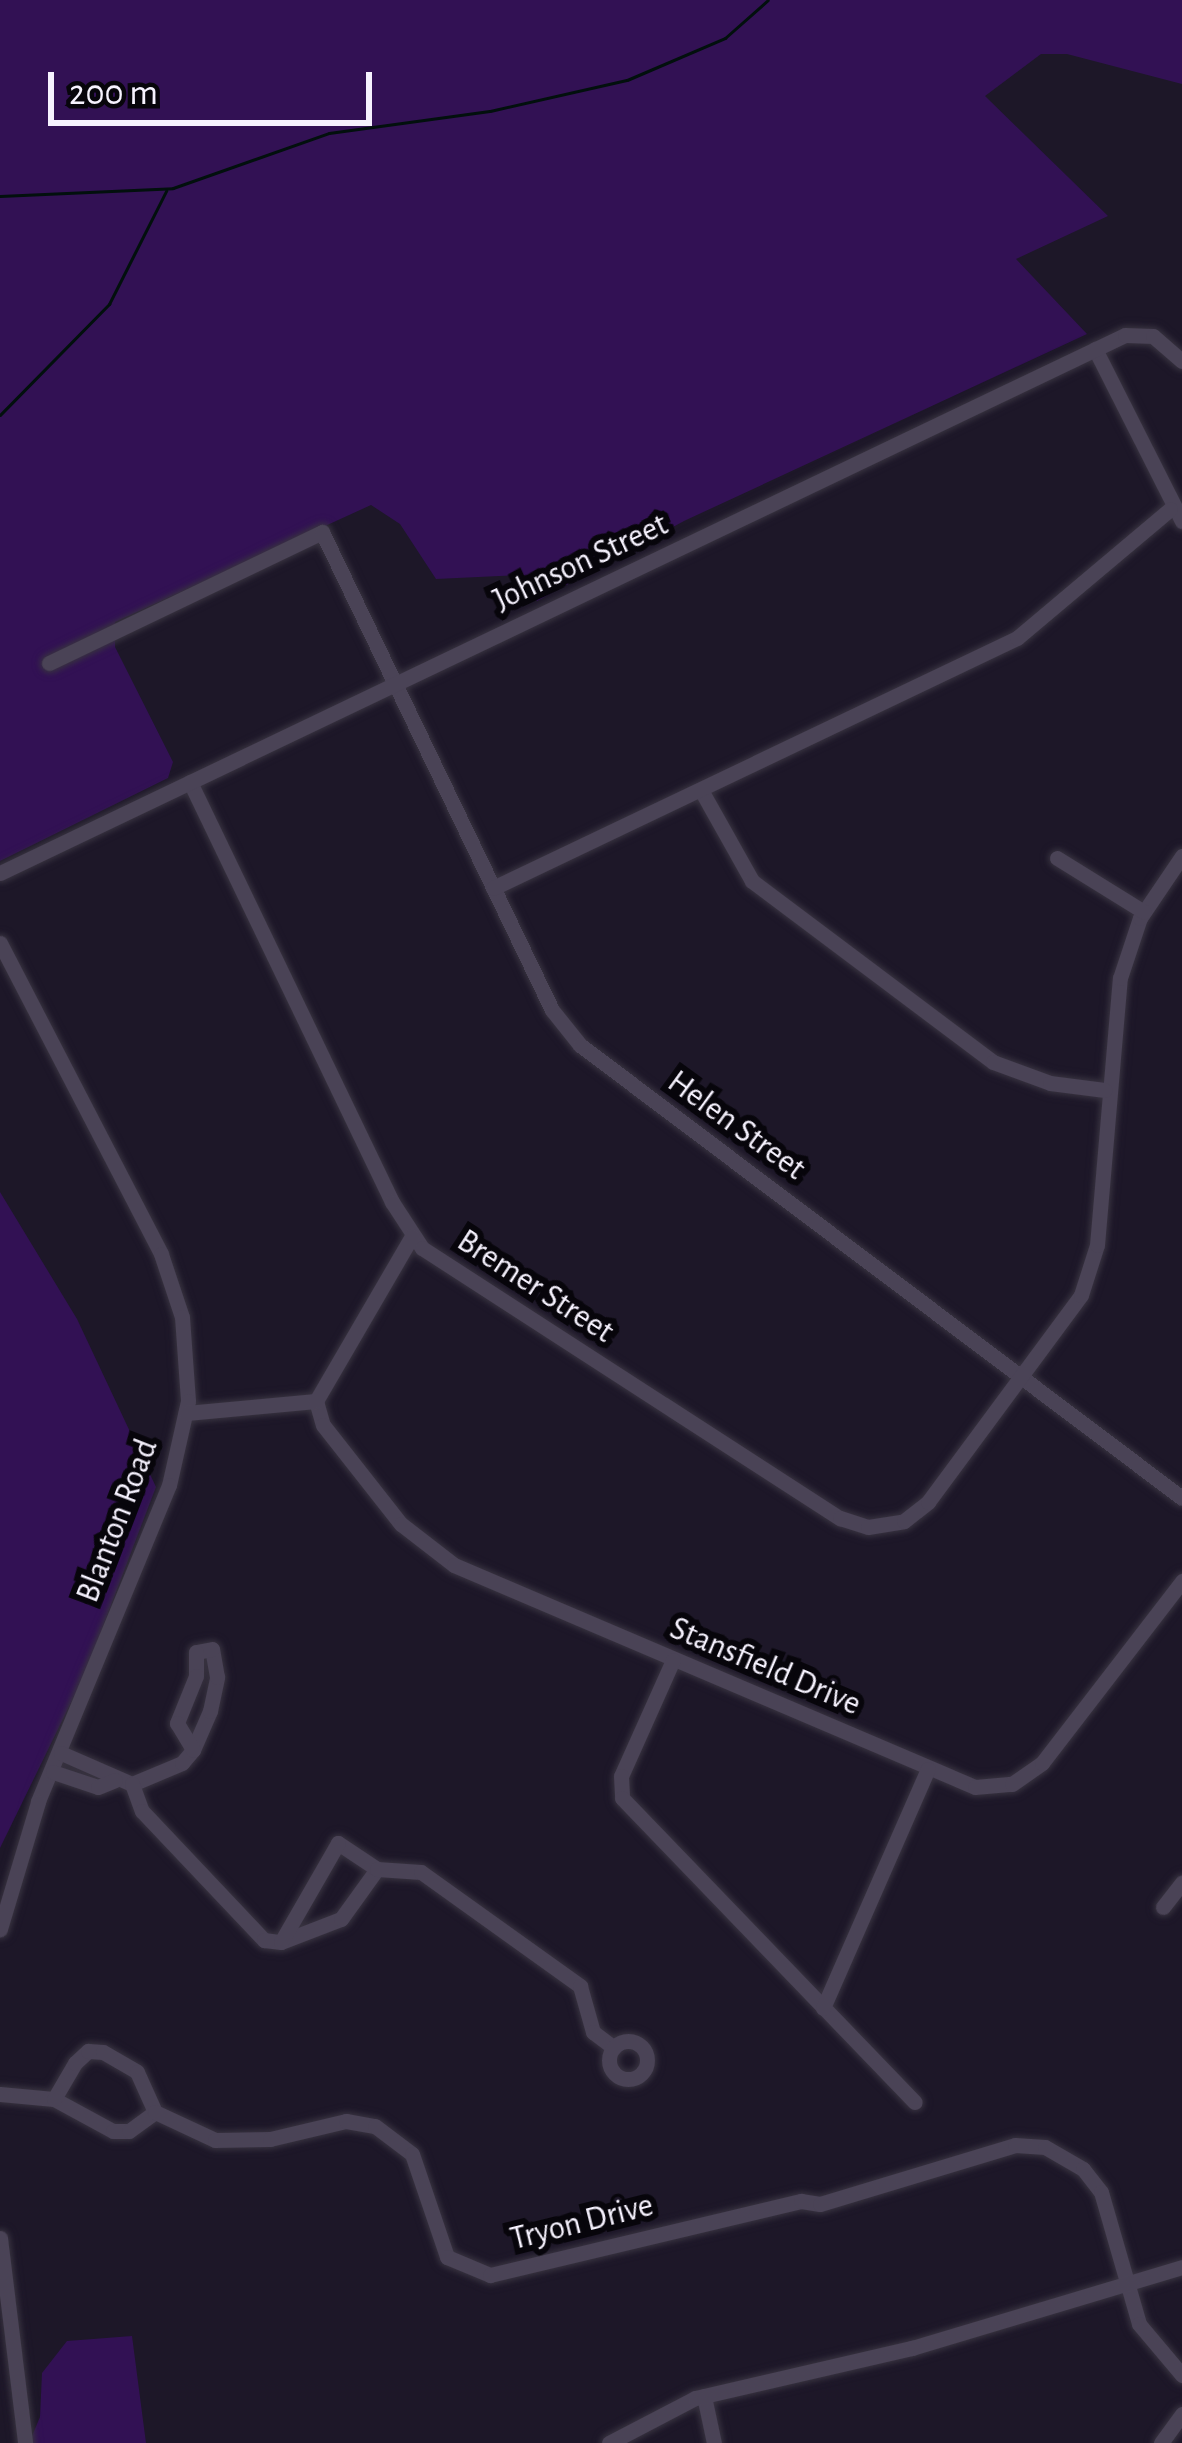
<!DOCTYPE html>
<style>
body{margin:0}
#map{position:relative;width:1182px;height:2443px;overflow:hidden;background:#1d1728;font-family:"Alegreya Sans",sans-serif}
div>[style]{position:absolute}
.green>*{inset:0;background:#321154}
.stream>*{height:3px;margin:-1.5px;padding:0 1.5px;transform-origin:1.5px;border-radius:1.5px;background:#02100d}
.roads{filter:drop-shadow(0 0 3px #383340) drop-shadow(0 0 3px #383340)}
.minor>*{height:15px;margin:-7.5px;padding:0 7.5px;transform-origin:7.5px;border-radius:7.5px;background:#4a4356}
.minor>.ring{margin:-7.5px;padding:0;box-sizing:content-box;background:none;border:15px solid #4a4356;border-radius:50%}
span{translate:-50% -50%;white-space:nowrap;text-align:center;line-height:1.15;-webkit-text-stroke:12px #07050b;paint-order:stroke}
.street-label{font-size:33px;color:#f6f2fe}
.scale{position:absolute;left:48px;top:72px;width:324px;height:54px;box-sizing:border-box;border:6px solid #f6f2fe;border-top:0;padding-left:15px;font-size:36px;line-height:42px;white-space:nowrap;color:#f6f2fe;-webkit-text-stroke:9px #07050b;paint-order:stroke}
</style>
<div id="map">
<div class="green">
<i style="clip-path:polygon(0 0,1182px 0,1182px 84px,1067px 54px,1041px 54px,985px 96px,1108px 216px,1016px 259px,1087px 334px,684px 521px,537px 601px,518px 575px,436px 579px,400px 524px,371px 505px,115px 622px,115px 647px,173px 762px,168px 778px,0 861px)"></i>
<i style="clip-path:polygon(0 1192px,77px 1319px,156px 1487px,84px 1676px,0 1848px)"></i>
<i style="clip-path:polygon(132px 2336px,146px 2443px,29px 2443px,40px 2417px,42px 2373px,67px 2341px)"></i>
</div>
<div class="stream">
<i style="left:0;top:196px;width:173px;rotate:-2.6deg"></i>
<i style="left:173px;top:188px;width:165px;rotate:-19.4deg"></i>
<i style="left:329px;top:133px;width:162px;rotate:-7.8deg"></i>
<i style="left:490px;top:111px;width:140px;rotate:-12.8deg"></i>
<i style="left:627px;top:80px;width:107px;rotate:-23.2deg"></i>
<i style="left:725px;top:38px;width:57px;rotate:-41.5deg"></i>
<i style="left:0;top:415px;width:156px;rotate:-45.5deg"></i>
<i style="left:109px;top:304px;width:127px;rotate:-63.2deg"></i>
</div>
<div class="roads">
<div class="minor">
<i style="left:1095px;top:349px;width:193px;rotate:63.2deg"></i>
<i style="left:49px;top:663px;width:303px;rotate:-25.6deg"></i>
<i style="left:322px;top:532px;width:530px;rotate:64.3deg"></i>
<i style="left:552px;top:1010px;width:45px;rotate:51.3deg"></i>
<i style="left:580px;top:1045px;width:753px;rotate:36.96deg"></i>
<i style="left:190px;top:782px;width:466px;rotate:64.3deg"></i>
<i style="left:392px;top:1202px;width:55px;rotate:56.9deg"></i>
<i style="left:422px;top:1248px;width:498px;rotate:32.9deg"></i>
<i style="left:840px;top:1518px;width:29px;rotate:18deg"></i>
<i style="left:868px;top:1527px;width:36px;rotate:-9deg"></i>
<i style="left:904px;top:1521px;width:31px;rotate:-38deg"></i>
<i style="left:928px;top:1502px;width:257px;rotate:-53.5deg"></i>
<i style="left:1081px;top:1295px;width:52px;rotate:-72.3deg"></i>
<i style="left:1097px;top:1245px;width:268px;rotate:-85.1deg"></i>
<i style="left:1120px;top:978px;width:63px;rotate:-71.6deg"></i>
<i style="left:1140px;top:918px;width:75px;rotate:-55.9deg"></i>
<i style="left:701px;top:790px;width:104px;rotate:60.7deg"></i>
<i style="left:752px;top:881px;width:301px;rotate:36.9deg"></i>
<i style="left:993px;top:1062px;width:61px;rotate:20.2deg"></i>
<i style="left:1050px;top:1083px;width:55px;rotate:7.3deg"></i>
<i style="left:1057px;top:858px;width:102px;rotate:31.8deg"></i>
<i style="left:0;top:873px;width:1247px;rotate:-25.56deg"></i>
<i style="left:1125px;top:335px;width:28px;rotate:2deg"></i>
<i style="left:1153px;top:336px;width:38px;rotate:41deg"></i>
<i style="left:493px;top:888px;width:581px;rotate:-25.51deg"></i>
<i style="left:1017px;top:638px;width:200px;rotate:-40.1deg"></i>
<i style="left:0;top:943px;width:350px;rotate:62.6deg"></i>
<i style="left:161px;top:1254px;width:66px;rotate:71.6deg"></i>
<i style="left:182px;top:1317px;width:84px;rotate:85.9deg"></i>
<i style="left:188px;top:1401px;width:86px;rotate:102.7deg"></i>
<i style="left:169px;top:1485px;width:343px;rotate:112.5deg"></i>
<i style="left:38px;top:1802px;width:133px;rotate:106.7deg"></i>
<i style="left:316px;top:1401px;width:25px;rotate:74deg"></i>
<i style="left:323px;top:1425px;width:126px;rotate:51.8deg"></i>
<i style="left:401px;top:1524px;width:67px;rotate:37.7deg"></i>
<i style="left:454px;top:1565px;width:566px;rotate:23.08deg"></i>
<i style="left:975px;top:1787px;width:37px;rotate:-5deg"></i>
<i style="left:1012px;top:1784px;width:37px;rotate:-35deg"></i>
<i style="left:1042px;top:1763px;width:230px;rotate:-52.4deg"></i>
<i style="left:186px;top:1413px;width:131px;rotate:-5.3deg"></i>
<i style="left:316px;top:1401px;width:191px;rotate:-59.8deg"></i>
<i style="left:673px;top:1660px;width:127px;rotate:114.1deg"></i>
<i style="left:621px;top:1776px;width:22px;rotate:87deg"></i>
<i style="left:622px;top:1798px;width:422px;rotate:46.1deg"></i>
<i style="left:61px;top:1753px;width:77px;rotate:23.6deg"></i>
<i style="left:132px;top:1784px;width:54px;rotate:-22.8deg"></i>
<i style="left:182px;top:1763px;width:17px;rotate:-50deg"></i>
<i style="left:193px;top:1750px;width:43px;rotate:-66.4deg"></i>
<i style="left:210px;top:1711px;width:35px;rotate:-78deg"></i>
<i style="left:217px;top:1677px;width:28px;rotate:-100deg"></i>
<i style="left:212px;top:1649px;width:16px;rotate:169deg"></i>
<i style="left:196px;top:1652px;width:24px;rotate:90deg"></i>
<i style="left:196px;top:1676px;width:51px;rotate:112deg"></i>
<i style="left:177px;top:1723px;width:31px;rotate:59deg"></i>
<i style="left:53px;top:1772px;width:47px;rotate:18.4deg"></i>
<i style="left:98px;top:1787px;width:18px;rotate:-22deg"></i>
<i style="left:132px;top:1784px;width:29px;rotate:70deg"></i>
<i style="left:142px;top:1811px;width:178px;rotate:46.6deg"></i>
<i style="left:264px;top:1940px;width:17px;rotate:7deg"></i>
<i style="left:281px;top:1942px;width:64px;rotate:-21deg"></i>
<i style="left:341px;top:1919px;width:62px;rotate:-54.2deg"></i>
<i style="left:377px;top:1869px;width:47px;rotate:-146.3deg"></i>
<i style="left:338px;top:1843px;width:114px;rotate:119.9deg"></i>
<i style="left:377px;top:1869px;width:44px;rotate:3.9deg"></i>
<i style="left:421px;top:1872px;width:196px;rotate:35.6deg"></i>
<i style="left:580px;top:1986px;width:48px;rotate:74.2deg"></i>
<i style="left:593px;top:2032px;width:26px;rotate:37deg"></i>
<i style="left:1163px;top:1907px;width:31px;rotate:-52deg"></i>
<i style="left:823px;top:2008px;width:261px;rotate:-66.3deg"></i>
<i class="ring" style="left:609px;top:2041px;width:23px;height:23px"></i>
<i style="left:0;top:2094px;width:54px;rotate:5.3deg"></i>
<i style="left:54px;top:2099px;width:67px;rotate:28.5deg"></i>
<i style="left:113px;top:2131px;width:16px"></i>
<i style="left:129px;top:2131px;width:32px;rotate:-36deg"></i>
<i style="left:54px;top:2099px;width:42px;rotate:-59.7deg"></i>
<i style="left:75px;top:2063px;width:18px;rotate:-43deg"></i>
<i style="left:88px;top:2051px;width:15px;rotate:4deg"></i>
<i style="left:103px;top:2052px;width:39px;rotate:30deg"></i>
<i style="left:137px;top:2072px;width:44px;rotate:65.8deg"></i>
<i style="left:155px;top:2112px;width:66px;rotate:25deg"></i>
<i style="left:215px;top:2140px;width:55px;rotate:-1deg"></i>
<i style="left:270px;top:2139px;width:78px;rotate:-13.3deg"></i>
<i style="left:346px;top:2121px;width:29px;rotate:10deg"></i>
<i style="left:375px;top:2126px;width:46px;rotate:37.1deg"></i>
<i style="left:412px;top:2154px;width:109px;rotate:71.2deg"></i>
<i style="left:447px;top:2257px;width:47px;rotate:22.7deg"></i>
<i style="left:490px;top:2275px;width:320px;rotate:-13.4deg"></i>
<i style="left:801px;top:2201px;width:19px;rotate:9deg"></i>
<i style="left:820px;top:2204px;width:204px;rotate:-16.8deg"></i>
<i style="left:1015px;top:2145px;width:30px;rotate:4deg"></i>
<i style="left:1045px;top:2147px;width:44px;rotate:30.1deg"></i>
<i style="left:1083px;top:2169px;width:29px;rotate:52deg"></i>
<i style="left:1101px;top:2192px;width:137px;rotate:73.9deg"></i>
<i style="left:1139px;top:2324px;width:67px;rotate:49.9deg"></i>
<i style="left:0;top:2238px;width:207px;rotate:83deg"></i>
<i style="left:704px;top:2396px;width:48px;rotate:78deg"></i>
<i style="left:609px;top:2443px;width:97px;rotate:-27.6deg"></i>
<i style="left:695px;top:2398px;width:223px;rotate:-13deg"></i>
<i style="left:912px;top:2348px;width:282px;rotate:-16.7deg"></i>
<i style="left:1161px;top:2443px;width:36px;rotate:-54deg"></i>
</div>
</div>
<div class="street-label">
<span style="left:581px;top:563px;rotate:-25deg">Johnson Street</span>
<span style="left:736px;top:1126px;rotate:36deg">Helen Street</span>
<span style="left:535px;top:1287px;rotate:33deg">Bremer Street</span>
<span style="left:118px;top:1521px;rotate:-69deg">Blanton Road</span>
<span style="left:765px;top:1667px;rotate:23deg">Stansfield Drive</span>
<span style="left:582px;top:2223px;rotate:-14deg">Tryon Drive</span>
</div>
<div class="scale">200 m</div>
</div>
